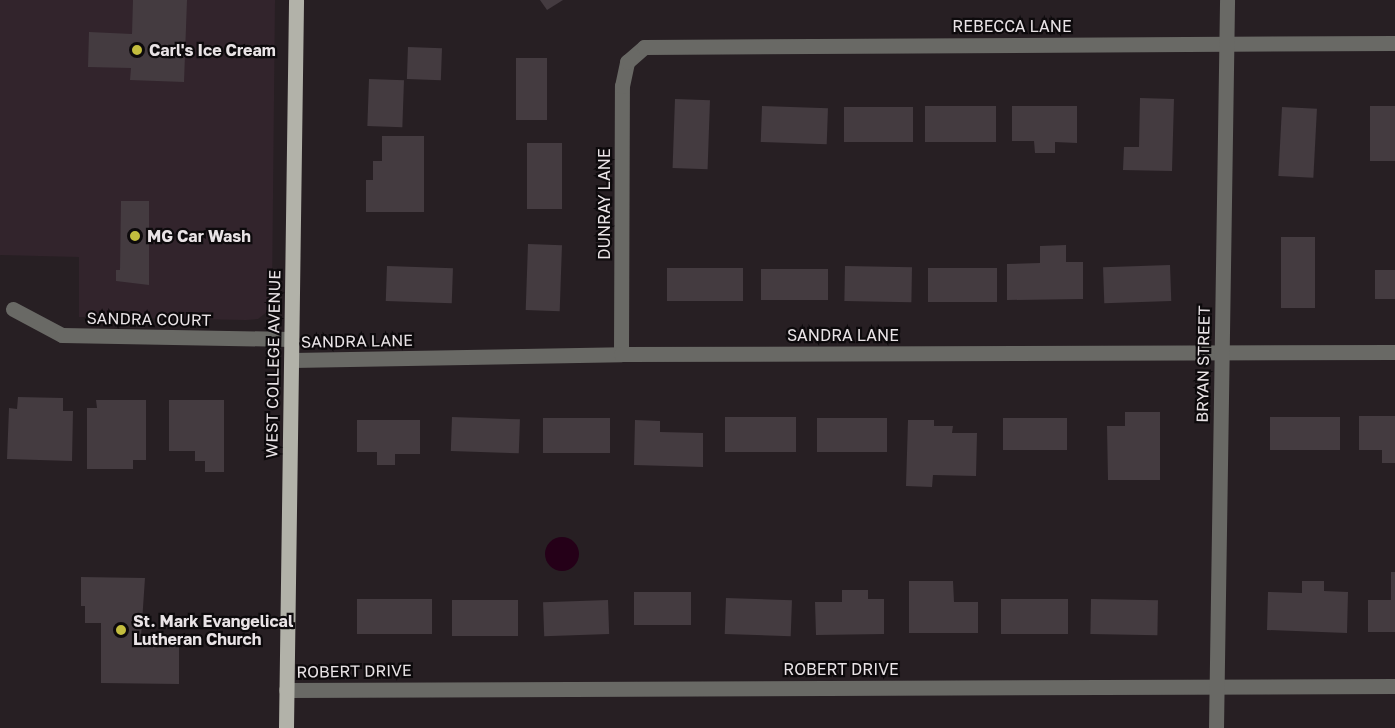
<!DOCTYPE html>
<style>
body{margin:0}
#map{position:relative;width:1395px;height:728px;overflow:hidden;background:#271f23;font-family:"Golos Text",sans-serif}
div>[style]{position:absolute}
.built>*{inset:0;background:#32242c}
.water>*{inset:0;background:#250018}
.round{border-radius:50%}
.building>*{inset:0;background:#443b40;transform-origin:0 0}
.minor>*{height:15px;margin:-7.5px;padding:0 7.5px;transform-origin:7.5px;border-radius:7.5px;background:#696965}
.major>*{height:15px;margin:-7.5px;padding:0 7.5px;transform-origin:7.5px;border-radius:7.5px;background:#b2b2a9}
.dots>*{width:16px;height:16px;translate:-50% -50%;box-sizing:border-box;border:3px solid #0d0a0c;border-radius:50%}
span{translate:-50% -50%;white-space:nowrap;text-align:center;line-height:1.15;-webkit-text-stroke:4.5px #0d0a0c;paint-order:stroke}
.street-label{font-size:16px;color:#e9e3e6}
.poi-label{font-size:16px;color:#e9e3e6;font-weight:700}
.left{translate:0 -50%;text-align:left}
</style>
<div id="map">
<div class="built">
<i style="clip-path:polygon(0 0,275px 0,272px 295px,268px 311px,258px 319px,246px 320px,79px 317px,79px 257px,0 255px)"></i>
</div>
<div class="water">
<i class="round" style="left:545px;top:537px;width:34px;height:34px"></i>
</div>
<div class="building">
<i style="clip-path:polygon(133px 0,187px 0,184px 82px,130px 80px,131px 68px,88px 67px,89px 32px,132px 34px)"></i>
<i style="clip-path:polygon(540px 0,563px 0,547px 10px)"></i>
<i style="left:408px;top:47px;width:34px;height:32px;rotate:2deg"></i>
<i style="left:516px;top:58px;width:31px;height:62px"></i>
<i style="left:369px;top:79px;width:35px;height:47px;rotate:2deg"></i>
<i style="clip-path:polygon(1140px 98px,1174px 99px,1172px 171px,1123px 170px,1124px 147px,1139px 147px)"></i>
<i style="left:675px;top:99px;width:35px;height:69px;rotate:2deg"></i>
<i style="left:762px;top:106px;width:66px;height:36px;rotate:2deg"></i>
<i style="left:996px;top:106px;width:36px;height:71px;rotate:90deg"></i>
<i style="clip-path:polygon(1012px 106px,1077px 106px,1077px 143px,1055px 142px,1055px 153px,1035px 153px,1034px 141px,1012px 141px)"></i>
<i style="left:1370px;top:106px;width:25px;height:55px"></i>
<i style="left:844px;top:107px;width:69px;height:35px"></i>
<i style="left:1282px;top:107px;width:35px;height:69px;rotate:3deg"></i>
<i style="clip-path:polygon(382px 136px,424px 136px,424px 212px,366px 212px,366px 180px,373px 180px,373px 161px,382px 161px)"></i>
<i style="left:527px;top:143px;width:35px;height:66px"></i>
<i style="clip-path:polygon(121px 201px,149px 201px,149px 285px,116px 281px,116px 270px,120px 270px)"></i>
<i style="left:1281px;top:237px;width:34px;height:71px"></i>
<i style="left:528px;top:244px;width:34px;height:66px;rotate:2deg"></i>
<i style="clip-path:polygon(1066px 245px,1066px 262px,1083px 262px,1083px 299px,1007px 300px,1007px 264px,1040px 263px,1040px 246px)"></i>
<i style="left:1170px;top:265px;width:36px;height:67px;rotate:88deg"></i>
<i style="left:387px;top:266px;width:66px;height:35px;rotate:2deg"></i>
<i style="left:845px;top:266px;width:67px;height:35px;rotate:1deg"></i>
<i style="left:667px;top:268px;width:76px;height:33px"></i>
<i style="left:928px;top:268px;width:69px;height:34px"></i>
<i style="left:761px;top:269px;width:67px;height:31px"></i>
<i style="left:1375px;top:270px;width:20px;height:29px"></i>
<i style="clip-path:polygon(18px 397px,63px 398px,63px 411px,73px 411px,72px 461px,7px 459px,9px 408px,17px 409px)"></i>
<i style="clip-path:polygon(96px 400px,146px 400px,146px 460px,133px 460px,133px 469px,87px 469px,87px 408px,97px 408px)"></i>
<i style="clip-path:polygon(169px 400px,224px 400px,224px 472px,205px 472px,205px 461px,195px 461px,195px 451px,169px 451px)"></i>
<i style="clip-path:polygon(1125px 412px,1160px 412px,1160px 480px,1108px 480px,1107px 426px,1125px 426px)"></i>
<i style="clip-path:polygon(1359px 416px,1395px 416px,1395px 463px,1382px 463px,1382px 450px,1359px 450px)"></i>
<i style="left:452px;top:417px;width:68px;height:34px;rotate:2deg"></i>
<i style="left:725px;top:417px;width:71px;height:35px"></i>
<i style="left:1270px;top:417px;width:70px;height:33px"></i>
<i style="left:543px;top:418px;width:67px;height:35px"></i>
<i style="left:817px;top:418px;width:70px;height:34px"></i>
<i style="left:1067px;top:418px;width:32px;height:64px;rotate:90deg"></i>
<i style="clip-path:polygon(357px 420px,420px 420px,420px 454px,395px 454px,395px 465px,377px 465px,377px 452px,357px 452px)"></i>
<i style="clip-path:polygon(635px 420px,660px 421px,660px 432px,703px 433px,703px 467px,634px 465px)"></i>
<i style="clip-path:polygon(908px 420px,934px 420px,934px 426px,953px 426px,952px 433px,977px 433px,976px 476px,933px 475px,932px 487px,906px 486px)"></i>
<i style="clip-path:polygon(1391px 572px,1395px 572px,1395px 632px,1368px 632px,1368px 600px,1391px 600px)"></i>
<i style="clip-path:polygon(81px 577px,145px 578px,141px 637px,179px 637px,179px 684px,101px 683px,101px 623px,85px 623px,85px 606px,81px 606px)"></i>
<i style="clip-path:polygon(909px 581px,953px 581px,954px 602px,978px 602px,978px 633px,909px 633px)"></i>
<i style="clip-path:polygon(1302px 581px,1324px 581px,1324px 591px,1348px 592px,1347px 633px,1267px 630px,1268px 592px,1302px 593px)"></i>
<i style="clip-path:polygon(842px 590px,868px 590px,868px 599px,884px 599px,884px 634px,816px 635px,815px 602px,842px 602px)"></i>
<i style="left:634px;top:592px;width:57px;height:33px"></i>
<i style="left:726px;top:598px;width:66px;height:36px;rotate:2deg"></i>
<i style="left:357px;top:599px;width:75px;height:35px"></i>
<i style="left:1001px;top:599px;width:67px;height:35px"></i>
<i style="left:1091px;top:599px;width:67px;height:35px;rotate:1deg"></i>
<i style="left:518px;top:600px;width:36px;height:66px;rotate:90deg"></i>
<i style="left:608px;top:600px;width:34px;height:65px;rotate:88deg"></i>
</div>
<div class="minor">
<i style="left:13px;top:309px;width:55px;rotate:28deg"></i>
<i style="left:62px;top:335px;width:229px;rotate:1deg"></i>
<i style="left:621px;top:354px;width:268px;rotate:-89.8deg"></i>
<i style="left:622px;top:86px;width:25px;rotate:-78deg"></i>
<i style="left:627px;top:62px;width:23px;rotate:-41deg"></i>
<i style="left:644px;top:47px;width:751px;rotate:-0.31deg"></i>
<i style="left:292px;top:360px;width:329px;rotate:-1deg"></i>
<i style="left:621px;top:354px;width:774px;rotate:-0.15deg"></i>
<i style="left:286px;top:690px;width:1109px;rotate:-0.21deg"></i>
<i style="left:1216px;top:728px;width:728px;rotate:-89.13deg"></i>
</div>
<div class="major">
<i style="left:286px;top:728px;width:728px;rotate:-89.21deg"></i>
</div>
<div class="dots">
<i style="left:137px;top:50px;background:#c3bd3e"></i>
<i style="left:135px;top:236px;background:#c3bd3e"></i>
<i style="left:121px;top:630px;background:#c3bd3e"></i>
</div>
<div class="street-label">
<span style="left:1012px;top:26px">REBECCA LANE</span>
<span style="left:604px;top:204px;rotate:-90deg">DUNRAY LANE</span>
<span style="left:149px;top:319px;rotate:1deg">SANDRA COURT</span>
<span style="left:843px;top:335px">SANDRA LANE</span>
<span style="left:357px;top:341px;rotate:-1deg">SANDRA LANE</span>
<span style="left:273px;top:364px;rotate:-89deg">WEST COLLEGE AVENUE</span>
<span style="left:1203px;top:364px;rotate:-89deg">BRYAN STREET</span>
<span style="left:841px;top:669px">ROBERT DRIVE</span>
<span style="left:354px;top:671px;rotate:-1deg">ROBERT DRIVE</span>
</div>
<div class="poi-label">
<span class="left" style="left:149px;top:50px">Carl's Ice Cream</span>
<span class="left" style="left:147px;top:236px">MG Car Wash</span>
<span class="left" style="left:133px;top:630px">St. Mark Evangelical<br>Lutheran Church</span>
</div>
</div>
